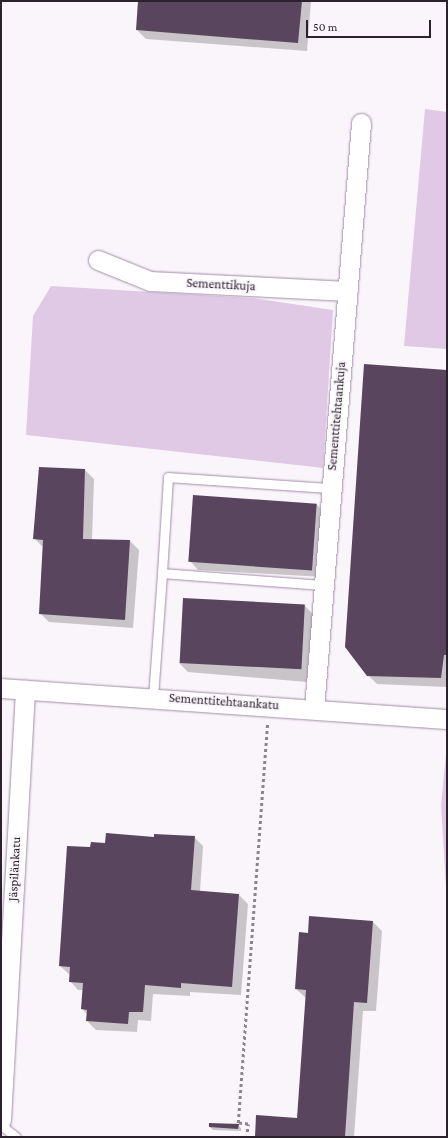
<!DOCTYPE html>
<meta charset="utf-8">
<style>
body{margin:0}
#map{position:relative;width:448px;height:1138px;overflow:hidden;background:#faf5fb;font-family:"Crimson Pro",serif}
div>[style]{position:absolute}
.green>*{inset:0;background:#e0c9e5}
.shadow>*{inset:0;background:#0003}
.building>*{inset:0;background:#5a455e;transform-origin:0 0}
.path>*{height:2.5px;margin-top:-1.25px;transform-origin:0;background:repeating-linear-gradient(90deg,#8c848d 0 3px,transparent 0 6px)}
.roads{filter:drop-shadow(0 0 1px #a28ca7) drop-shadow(0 0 1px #a28ca7)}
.service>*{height:9px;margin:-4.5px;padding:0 4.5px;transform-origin:4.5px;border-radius:4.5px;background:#fff}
.minor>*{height:19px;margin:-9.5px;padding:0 9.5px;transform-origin:9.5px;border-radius:9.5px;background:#fff}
span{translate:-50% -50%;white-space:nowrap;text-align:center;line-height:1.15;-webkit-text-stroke:4px #faf5fb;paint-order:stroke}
.street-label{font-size:13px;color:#2b222d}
.frame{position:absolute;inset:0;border:2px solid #2b222d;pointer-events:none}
.scale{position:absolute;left:306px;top:20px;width:125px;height:18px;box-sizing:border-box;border:2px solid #2b222d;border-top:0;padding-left:5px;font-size:12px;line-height:14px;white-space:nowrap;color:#2b222d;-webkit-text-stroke:3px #faf5fb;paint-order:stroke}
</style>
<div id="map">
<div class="green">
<i style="clip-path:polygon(425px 109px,447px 112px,447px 349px,404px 346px)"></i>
<i style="clip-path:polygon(51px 286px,252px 298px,333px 310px,323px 468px,26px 435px,33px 316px)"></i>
<i style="clip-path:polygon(447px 745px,447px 902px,441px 805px)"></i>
</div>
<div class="shadow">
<i style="clip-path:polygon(139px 1px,311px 1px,307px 51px,146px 39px,137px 30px)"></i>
<i style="clip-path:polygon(447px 371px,447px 687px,377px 684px,368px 675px)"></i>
<i style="clip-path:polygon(85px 470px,94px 479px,92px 540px,130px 541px,139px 550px,133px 628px,49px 622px,40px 613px,43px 547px,34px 538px)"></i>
<i style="clip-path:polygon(316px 504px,325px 513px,324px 577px,198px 570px,190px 561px)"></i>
<i style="clip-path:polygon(304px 605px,313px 614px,307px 682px,188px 672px,179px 663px)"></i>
<i style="clip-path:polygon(194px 837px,203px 846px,200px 892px,239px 895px,248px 904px,241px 995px,190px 992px,190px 996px,153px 994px,151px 1021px,138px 1020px,137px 1032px,96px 1030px,87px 1021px,87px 1014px,82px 1009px,83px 990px,78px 990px,70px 981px,70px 975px,60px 966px,91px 848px,106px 844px,155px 838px)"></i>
<i style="clip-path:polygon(373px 922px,382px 931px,376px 1011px,363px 1011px,354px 1137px,256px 1137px,298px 1119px,306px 998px,296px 989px,309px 934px)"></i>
<i style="clip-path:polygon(238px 1125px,241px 1128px,241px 1131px,213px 1130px,210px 1127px)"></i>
</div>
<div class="building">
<i style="clip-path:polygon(138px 1px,302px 1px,298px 43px,136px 30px)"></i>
<i style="clip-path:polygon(364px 364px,447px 370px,447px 655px,444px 655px,441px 678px,367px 676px,345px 647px)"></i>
<i style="clip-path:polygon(39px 467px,85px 469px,83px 539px,130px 540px,125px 620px,39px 614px,43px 540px,33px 539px)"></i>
<i style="left:193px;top:495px;width:124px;height:67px;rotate:4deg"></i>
<i style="left:183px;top:598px;width:122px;height:65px;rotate:3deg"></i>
<i style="clip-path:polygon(106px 833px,154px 837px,154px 834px,195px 836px,191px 890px,239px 894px,232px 987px,181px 983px,181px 988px,145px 985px,143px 1012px,129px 1012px,128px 1024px,86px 1021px,87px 1010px,81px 1009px,83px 983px,69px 982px,70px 967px,59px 966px,67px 846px,90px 847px,91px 842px,105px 843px)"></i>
<i style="clip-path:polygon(309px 916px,373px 921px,367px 1003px,354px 1002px,345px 1137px,255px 1137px,256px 1115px,297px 1118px,306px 990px,295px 989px,299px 932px,308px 933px)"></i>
<i style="clip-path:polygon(209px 1123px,239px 1124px,238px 1129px,209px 1127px)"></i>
</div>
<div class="path">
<i style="left:247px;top:1132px;width:8px;rotate:-83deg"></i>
<i style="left:248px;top:1124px;width:10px;rotate:-174deg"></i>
<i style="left:238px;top:1123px;width:400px;rotate:-85.8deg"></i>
</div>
<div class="roads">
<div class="service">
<i style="left:162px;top:573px;width:96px;rotate:-86.4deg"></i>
<i style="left:168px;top:477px;width:163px;rotate:3.9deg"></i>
<i style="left:153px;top:697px;width:124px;rotate:-85.8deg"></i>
<i style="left:162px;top:573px;width:160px;rotate:4.3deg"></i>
<i style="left:1px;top:1125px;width:19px;rotate:39deg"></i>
</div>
<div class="minor">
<i style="left:98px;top:260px;width:56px;rotate:22deg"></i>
<i style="left:150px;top:281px;width:198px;rotate:2.9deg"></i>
<i style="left:1px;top:688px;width:447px;rotate:4deg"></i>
<i style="left:314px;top:709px;width:588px;rotate:-85.41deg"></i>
<i style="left:1px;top:1120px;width:431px;rotate:-86.8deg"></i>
</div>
</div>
<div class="street-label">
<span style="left:221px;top:285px;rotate:3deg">Sementtikuja</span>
<span style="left:337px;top:416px;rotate:-85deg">Sementtitehtaankuja</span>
<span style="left:224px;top:702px;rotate:4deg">Sementtitehtaankatu</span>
<span style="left:15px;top:869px;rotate:-87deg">Jäspilänkatu</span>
</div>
<div class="frame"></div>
<div class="scale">50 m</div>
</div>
